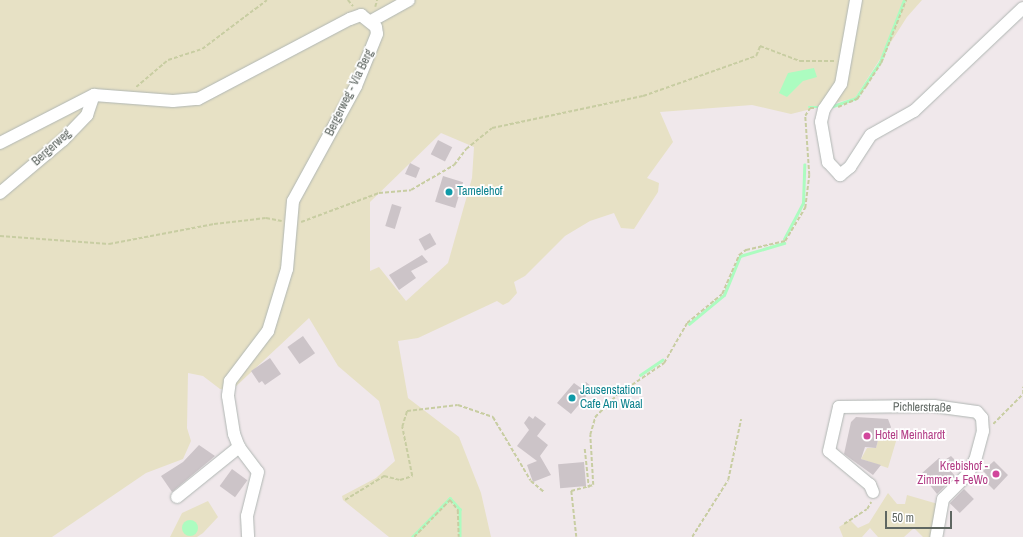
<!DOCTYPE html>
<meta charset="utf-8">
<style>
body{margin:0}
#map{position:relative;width:1023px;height:537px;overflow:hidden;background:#f0e8eb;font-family:"Archivo Narrow",sans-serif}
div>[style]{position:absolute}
.green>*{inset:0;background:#e7e1c5}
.water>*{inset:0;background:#acfcc0}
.round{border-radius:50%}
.stream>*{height:2.5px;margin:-1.25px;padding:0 1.25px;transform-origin:1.25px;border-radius:1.25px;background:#acfcc0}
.building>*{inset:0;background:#ccc4c8;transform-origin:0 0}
.path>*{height:1.5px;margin-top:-0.75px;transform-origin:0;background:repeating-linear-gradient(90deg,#c8cda2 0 4px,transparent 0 6px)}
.roads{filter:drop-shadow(0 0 1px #b0b6b3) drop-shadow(0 0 1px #b0b6b3)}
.minor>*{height:12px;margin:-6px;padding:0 6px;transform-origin:6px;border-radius:6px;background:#fff}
.dots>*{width:11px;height:11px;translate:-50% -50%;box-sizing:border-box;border:2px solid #fff;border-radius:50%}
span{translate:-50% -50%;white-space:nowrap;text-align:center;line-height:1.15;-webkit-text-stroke:3.5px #fff;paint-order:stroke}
.street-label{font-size:12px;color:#5f6762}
.culture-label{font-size:12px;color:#0d838f}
.left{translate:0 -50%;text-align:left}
.hotel-label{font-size:12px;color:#b23c85}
.right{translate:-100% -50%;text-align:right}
.scale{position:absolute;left:885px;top:511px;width:67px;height:18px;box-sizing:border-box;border:2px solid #5f6762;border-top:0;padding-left:5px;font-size:12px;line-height:14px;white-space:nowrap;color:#5f6762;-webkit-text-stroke:3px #fff;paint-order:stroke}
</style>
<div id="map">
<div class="green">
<i style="clip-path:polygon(evenodd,0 0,922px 0,907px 17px,855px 98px,791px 114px,752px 105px,660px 112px,673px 142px,647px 178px,659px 183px,658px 192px,634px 229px,621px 228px,614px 213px,590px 221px,565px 236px,525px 276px,514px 282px,517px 293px,509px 302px,503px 305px,497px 301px,418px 338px,398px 341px,408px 398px,459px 437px,481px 493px,491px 537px,389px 537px,343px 500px,342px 496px,376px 478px,395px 461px,379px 401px,338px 366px,309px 318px,232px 390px,220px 389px,203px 376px,188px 373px,187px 428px,191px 441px,183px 459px,146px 473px,52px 537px,0 537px,0 0,441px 133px,474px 147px,472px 178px,448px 263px,406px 301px,379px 267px,370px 271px,370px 202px,441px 133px)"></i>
<i style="clip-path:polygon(879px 436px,897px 438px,888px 468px,861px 459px,867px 448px,876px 448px)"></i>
<i style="clip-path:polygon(888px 493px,897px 504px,905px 504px,907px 495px,938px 504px,931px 537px,923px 537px,914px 528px,904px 537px,878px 537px,870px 528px,862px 537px,843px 537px,839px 527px,850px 520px,858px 528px,869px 523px)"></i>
<i style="clip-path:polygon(208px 501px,218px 517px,203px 533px,197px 537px,170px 537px,182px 513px)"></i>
</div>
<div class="water">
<i style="clip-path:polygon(814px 68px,817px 77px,803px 81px,787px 97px,779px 93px,788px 73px)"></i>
<i class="round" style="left:182px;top:520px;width:16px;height:16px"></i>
</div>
<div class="stream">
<i style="left:809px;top:107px;width:12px"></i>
<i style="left:830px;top:107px;width:28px;rotate:-19deg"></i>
<i style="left:856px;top:98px;width:43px;rotate:-56.3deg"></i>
<i style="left:880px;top:62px;width:66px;rotate:-68.8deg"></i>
<i style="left:784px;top:239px;width:41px;rotate:-62.2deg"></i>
<i style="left:803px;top:203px;width:38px;rotate:-88deg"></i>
<i style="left:689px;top:324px;width:45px;rotate:-39.6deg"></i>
<i style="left:724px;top:295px;width:42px;rotate:-67.7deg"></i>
<i style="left:740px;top:256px;width:46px;rotate:-16.5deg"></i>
<i style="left:640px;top:375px;width:27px;rotate:-34deg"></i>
<i style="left:412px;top:537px;width:54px;rotate:-45.7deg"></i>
<i style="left:450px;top:498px;width:15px;rotate:48deg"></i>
<i style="left:460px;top:509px;width:28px;rotate:90deg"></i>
</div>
<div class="building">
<i style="left:438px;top:140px;width:16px;height:16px;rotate:27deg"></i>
<i style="clip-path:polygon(410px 163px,420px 168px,416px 178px,405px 174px)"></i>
<i style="left:443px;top:176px;width:21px;height:27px;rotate:17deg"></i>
<i style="left:392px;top:204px;width:10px;height:23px;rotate:17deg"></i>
<i style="left:430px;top:233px;width:13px;height:13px;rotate:61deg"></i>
<i style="clip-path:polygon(422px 255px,428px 262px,411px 271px,416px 278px,399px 290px,389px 275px)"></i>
<i style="left:303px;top:336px;width:21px;height:19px;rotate:55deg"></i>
<i style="clip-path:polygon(270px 358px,281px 374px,265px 385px,262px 381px,259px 383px,251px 371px)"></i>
<i style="clip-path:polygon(586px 382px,593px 388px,571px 414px,557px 403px,574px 383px,581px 388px)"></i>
<i style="clip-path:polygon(529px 416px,533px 419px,535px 416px,546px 424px,537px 436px,548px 445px,540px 456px,551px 475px,533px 482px,527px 465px,537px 461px,517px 446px,529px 430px,524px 423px)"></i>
<i style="clip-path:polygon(856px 417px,888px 419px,891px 427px,889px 436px,879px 436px,876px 448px,865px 447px,861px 459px,881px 465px,873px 475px,844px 454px,851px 422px)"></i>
<i style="clip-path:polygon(199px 445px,215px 456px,172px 492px,161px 476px,183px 462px)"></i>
<i style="clip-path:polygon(951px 456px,958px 463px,950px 470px,955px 476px,937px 494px,921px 474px,939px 458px,943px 461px)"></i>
<i style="clip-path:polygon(994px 461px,1008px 475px,994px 490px,983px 479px,987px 475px,983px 471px)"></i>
<i style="left:584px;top:462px;width:24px;height:26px;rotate:85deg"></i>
<i style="left:232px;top:469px;width:19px;height:21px;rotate:36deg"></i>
<i style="left:964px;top:489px;width:14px;height:20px;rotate:45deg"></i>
</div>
<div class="path">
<i style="left:348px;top:0;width:8px;rotate:50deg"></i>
<i style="left:375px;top:7px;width:7px;rotate:-74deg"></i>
<i style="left:136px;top:87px;width:42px;rotate:-40.2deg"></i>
<i style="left:168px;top:60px;width:36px;rotate:-18deg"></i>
<i style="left:202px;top:49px;width:81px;rotate:-37deg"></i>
<i style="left:838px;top:107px;width:21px;rotate:-23deg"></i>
<i style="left:857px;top:99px;width:16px;rotate:-55deg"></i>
<i style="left:866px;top:86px;width:27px;rotate:-57deg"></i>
<i style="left:881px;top:63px;width:68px;rotate:-68.4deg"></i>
<i style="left:301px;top:222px;width:83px;rotate:-20.4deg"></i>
<i style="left:379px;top:193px;width:32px;rotate:-5deg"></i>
<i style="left:411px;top:190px;width:50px;rotate:-30.2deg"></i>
<i style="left:454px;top:165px;width:20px;rotate:-53deg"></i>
<i style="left:466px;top:149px;width:33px;rotate:-39deg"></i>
<i style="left:492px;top:128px;width:154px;rotate:-12deg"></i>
<i style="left:643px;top:96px;width:120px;rotate:-19.5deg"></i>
<i style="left:756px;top:56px;width:11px;rotate:-68deg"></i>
<i style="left:760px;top:46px;width:43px;rotate:20.6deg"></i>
<i style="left:800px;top:61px;width:36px"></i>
<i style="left:0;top:236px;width:109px;rotate:4.2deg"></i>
<i style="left:109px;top:244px;width:107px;rotate:-10.8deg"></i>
<i style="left:214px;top:224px;width:52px;rotate:-6.6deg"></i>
<i style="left:266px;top:218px;width:16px;rotate:11deg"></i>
<i style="left:993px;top:424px;width:42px;rotate:-45deg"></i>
<i style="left:1023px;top:394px;width:7px;rotate:-90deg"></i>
<i style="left:585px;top:449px;width:39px;rotate:84deg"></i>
<i style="left:345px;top:500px;width:46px;rotate:-31.6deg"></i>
<i style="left:384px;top:476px;width:16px;rotate:14deg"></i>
<i style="left:400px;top:480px;width:13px;rotate:-18deg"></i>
<i style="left:412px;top:476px;width:50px;rotate:-101.5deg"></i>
<i style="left:402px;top:427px;width:17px;rotate:-73deg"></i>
<i style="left:407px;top:411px;width:51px;rotate:-6.7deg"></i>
<i style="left:458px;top:405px;width:37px;rotate:19deg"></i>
<i style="left:493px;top:417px;width:74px;rotate:59.3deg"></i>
<i style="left:531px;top:481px;width:17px;rotate:40deg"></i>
<i style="left:844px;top:524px;width:27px;rotate:-33deg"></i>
<i style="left:867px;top:509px;width:8px;rotate:-60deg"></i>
<i style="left:414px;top:537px;width:52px;rotate:-45.8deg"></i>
<i style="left:450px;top:500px;width:13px;rotate:51deg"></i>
<i style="left:458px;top:510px;width:27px;rotate:88deg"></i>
<i style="left:576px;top:537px;width:46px;rotate:-96.2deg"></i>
<i style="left:571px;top:491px;width:23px;rotate:-15deg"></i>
<i style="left:593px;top:485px;width:50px;rotate:-93.4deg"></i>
<i style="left:590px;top:435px;width:19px;rotate:-74deg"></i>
<i style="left:595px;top:417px;width:31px;rotate:-45deg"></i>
<i style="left:617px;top:395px;width:57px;rotate:-34.2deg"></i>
<i style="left:664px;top:363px;width:46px;rotate:-60.1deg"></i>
<i style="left:687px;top:323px;width:45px;rotate:-39.6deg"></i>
<i style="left:722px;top:294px;width:43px;rotate:-66.4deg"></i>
<i style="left:739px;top:255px;width:9px;rotate:-36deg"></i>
<i style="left:746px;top:250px;width:40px;rotate:-13deg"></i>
<i style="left:785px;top:241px;width:39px;rotate:-59deg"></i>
<i style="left:805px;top:208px;width:33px;rotate:-83deg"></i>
<i style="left:809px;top:175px;width:59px;rotate:-93.9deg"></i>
<i style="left:805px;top:116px;width:9px;rotate:-58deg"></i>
<i style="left:810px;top:108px;width:4px"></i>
<i style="left:692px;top:537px;width:67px;rotate:-57.7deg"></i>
<i style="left:728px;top:480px;width:62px;rotate:-78deg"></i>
</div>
<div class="roads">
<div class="minor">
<i style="left:856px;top:0;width:85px;rotate:100.1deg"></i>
<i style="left:841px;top:84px;width:30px;rotate:124deg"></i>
<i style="left:824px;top:109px;width:13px;rotate:103deg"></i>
<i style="left:821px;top:122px;width:41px;rotate:80.1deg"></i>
<i style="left:828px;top:162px;width:18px;rotate:47deg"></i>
<i style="left:840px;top:175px;width:13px;rotate:-39deg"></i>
<i style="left:850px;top:167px;width:38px;rotate:-57deg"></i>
<i style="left:871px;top:135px;width:49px;rotate:-29.2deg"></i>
<i style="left:914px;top:111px;width:150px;rotate:-43.4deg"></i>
<i style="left:371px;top:21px;width:43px;rotate:-28.9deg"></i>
<i style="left:0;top:143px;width:106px;rotate:-27.1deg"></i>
<i style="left:94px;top:95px;width:79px;rotate:4.3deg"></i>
<i style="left:173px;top:101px;width:25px;rotate:-5deg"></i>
<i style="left:198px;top:99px;width:172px;rotate:-27.8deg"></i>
<i style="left:350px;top:19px;width:12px;rotate:-20deg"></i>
<i style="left:361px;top:15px;width:19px;rotate:39deg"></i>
<i style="left:376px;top:27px;width:7px;rotate:82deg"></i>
<i style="left:377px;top:34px;width:56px;rotate:112deg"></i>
<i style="left:356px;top:86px;width:131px;rotate:118.7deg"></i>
<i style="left:293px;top:201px;width:68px;rotate:95deg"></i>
<i style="left:287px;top:269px;width:65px;rotate:107deg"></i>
<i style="left:268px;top:331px;width:63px;rotate:127.2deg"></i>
<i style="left:230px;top:381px;width:15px;rotate:98deg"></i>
<i style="left:228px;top:396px;width:38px;rotate:81deg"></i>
<i style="left:234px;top:434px;width:14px;rotate:69deg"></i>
<i style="left:239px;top:447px;width:31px;rotate:53deg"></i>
<i style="left:258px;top:472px;width:45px;rotate:104deg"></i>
<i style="left:247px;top:516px;width:21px;rotate:87deg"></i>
<i style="left:0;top:193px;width:82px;rotate:-40.1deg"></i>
<i style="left:63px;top:140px;width:35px;rotate:-46deg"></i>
<i style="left:87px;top:115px;width:21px;rotate:-71deg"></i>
<i style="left:873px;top:492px;width:8px;rotate:-113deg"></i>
<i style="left:870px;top:485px;width:53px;rotate:-140.3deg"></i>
<i style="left:829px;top:451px;width:45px;rotate:-77.2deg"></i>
<i style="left:839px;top:407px;width:95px;rotate:-0.6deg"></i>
<i style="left:934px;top:406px;width:43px;rotate:7.9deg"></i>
<i style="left:977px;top:412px;width:8px;rotate:50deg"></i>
<i style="left:982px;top:418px;width:13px;rotate:86deg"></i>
<i style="left:983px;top:431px;width:30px;rotate:105deg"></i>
<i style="left:975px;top:460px;width:16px;rotate:117deg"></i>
<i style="left:968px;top:474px;width:35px;rotate:135deg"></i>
<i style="left:943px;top:499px;width:39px;rotate:100deg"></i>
<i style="left:177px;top:497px;width:80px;rotate:-38.9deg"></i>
</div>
</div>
<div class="dots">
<i style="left:449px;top:192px;background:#0f9aa8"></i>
<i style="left:572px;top:398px;background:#0f9aa8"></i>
<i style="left:867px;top:436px;background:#d1479c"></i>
<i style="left:996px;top:474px;background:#d1479c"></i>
</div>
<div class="street-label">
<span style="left:350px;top:93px;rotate:-64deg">Bergerweg - Via Berg</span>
<span style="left:52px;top:148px;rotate:-42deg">Bergerweg</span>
<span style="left:922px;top:408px;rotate:1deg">Pichlerstraße</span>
</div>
<div class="culture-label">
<span class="left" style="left:457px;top:192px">Tamelehof</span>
<span class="left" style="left:580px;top:398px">Jausenstation<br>Cafe Am Waal</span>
</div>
<div class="hotel-label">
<span class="left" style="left:875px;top:436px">Hotel Meinhardt</span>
<span class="right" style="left:988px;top:474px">Krebishof -<br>Zimmer + FeWo</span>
</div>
<div class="scale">50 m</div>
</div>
